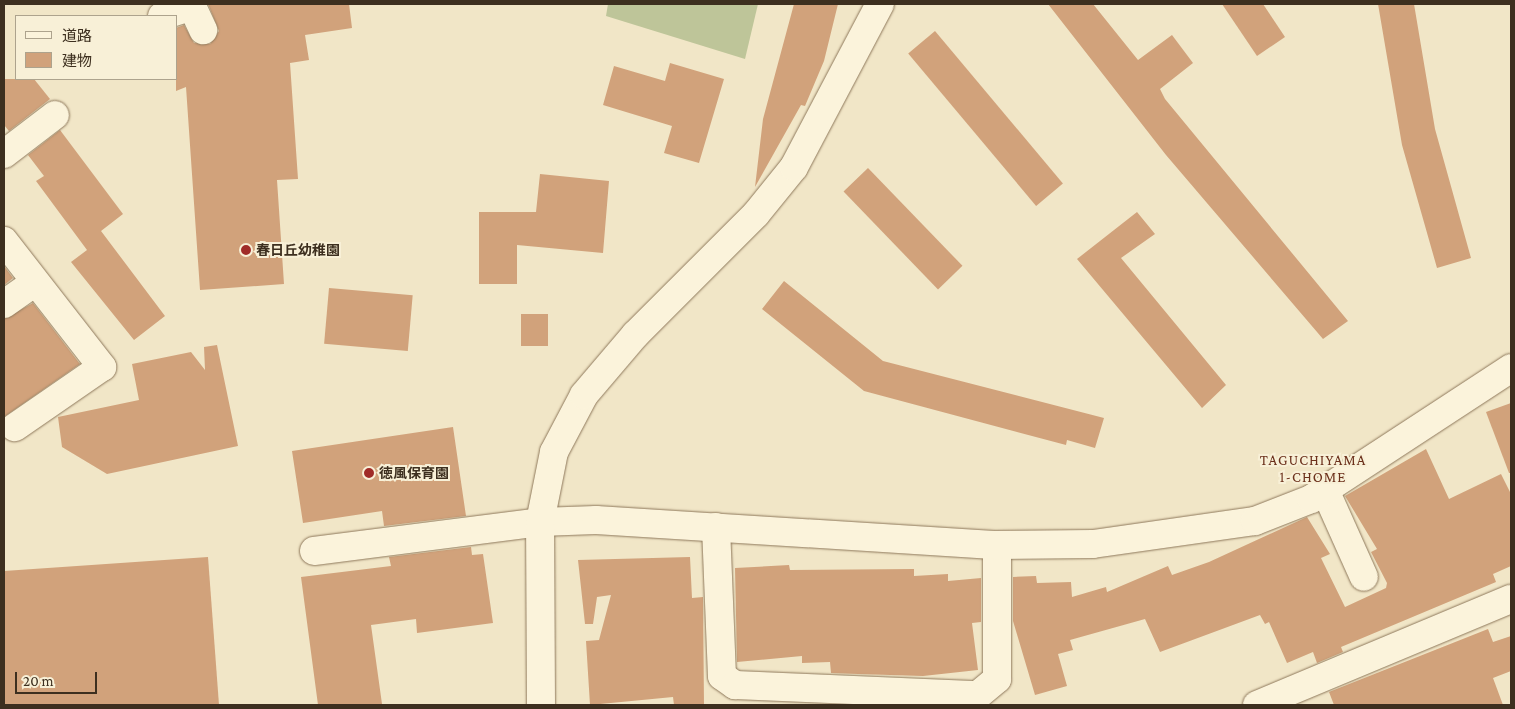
<!DOCTYPE html>
<meta charset="utf-8">
<style>
body{margin:0}
#map{position:relative;width:1515px;height:709px;overflow:hidden;background:#f1e6c7;font-family:"Crimson Pro","Noto Sans JP",serif}
div>[style]{position:absolute}
.cemetery>*{inset:0;background:#bec599}
.building>*{inset:0;background:#d1a27b;transform-origin:0 0}
.roads{filter:drop-shadow(0 0 1px #8e785b) drop-shadow(0 0 1px #8e785b)}
.minor>*{height:28px;margin:-14px;padding:0 14px;transform-origin:14px;border-radius:14px;background:#fbf3db}
.dots>*{width:14px;height:14px;translate:-50% -50%;box-sizing:border-box;border:2px solid #f8f0d7;border-radius:50%}
span{translate:-50% -50%;white-space:nowrap;text-align:center;line-height:1.15;-webkit-text-stroke:4px #f8f0d7;paint-order:stroke}
.poi-label{font-size:14px;color:#3d2f1f;font-weight:700}
.left{translate:0 -50%;text-align:left}
.neighbourhood-label{font-size:15px;color:#6c311c;letter-spacing:1px}
.frame{position:absolute;inset:0;border:5px solid #3d2f1f;pointer-events:none}
.legend{position:absolute;left:15px;top:15px;width:162px;height:65px;box-sizing:border-box;background:#f8f0d7;border:1px solid #ada38d;margin:0;padding:6px 9px;list-style:none;font-size:15px;color:#3d2f1f}
.legend li{display:flex;align-items:center;gap:10px;height:25px}
.legend b{width:25px;border:1px solid #ada38d}
.scale{position:absolute;left:15px;top:672px;width:82px;height:22px;box-sizing:border-box;border:2px solid #3d2f1f;border-top:0;padding-left:6px;font-size:15px;line-height:18px;white-space:nowrap;color:#3d2f1f;-webkit-text-stroke:4px #f8f0d7;paint-order:stroke}
</style>
<div id="map">
<div class="cemetery">
<i style="clip-path:polygon(608px 4px,758px 4px,745px 59px,606px 16px)"></i>
</div>
<div class="building">
<i style="clip-path:polygon(208px 4px,349px 4px,352px 28px,305px 35px,309px 60px,290px 63px,298px 179px,277px 180px,284px 284px,200px 290px,186px 87px,176px 91px,176px 28px,184px 25px,194px 43px,210px 44px,219px 31px)"></i>
<i style="clip-path:polygon(794px 4px,838px 4px,824px 61px,805px 106px,801px 105px,755px 187px,763px 119px)"></i>
<i style="clip-path:polygon(1048px 4px,1093px 4px,1138px 60px,1172px 35px,1193px 63px,1160px 89px,1165px 99px,1348px 321px,1323px 339px,1166px 155px)"></i>
<i style="clip-path:polygon(1222px 4px,1263px 4px,1285px 37px,1257px 56px)"></i>
<i style="clip-path:polygon(1378px 4px,1414px 4px,1435px 129px,1471px 258px,1437px 268px,1402px 145px)"></i>
<i style="left:935px;top:31px;width:199px;height:35px;rotate:50deg"></i>
<i style="clip-path:polygon(670px 63px,724px 79px,699px 163px,664px 153px,672px 126px,603px 105px,614px 66px,665px 81px)"></i>
<i style="clip-path:polygon(4px 79px,34px 79px,50px 99px,9px 131px,4px 125px)"></i>
<i style="clip-path:polygon(60px 130px,123px 214px,101px 231px,165px 316px,134px 340px,71px 262px,87px 250px,36px 181px,44px 176px,28px 155px)"></i>
<i style="left:868px;top:168px;width:136px;height:34px;rotate:46deg"></i>
<i style="clip-path:polygon(540px 174px,609px 181px,603px 253px,517px 245px,517px 284px,479px 284px,479px 212px,536px 212px)"></i>
<i style="clip-path:polygon(1137px 212px,1155px 234px,1121px 258px,1226px 385px,1202px 408px,1077px 259px)"></i>
<i style="clip-path:polygon(4px 266px,13px 278px,4px 285px)"></i>
<i style="clip-path:polygon(784px 281px,883px 361px,1104px 418px,1095px 448px,1067px 440px,1066px 445px,864px 391px,762px 309px)"></i>
<i style="left:329px;top:288px;width:84px;height:56px;rotate:5deg"></i>
<i style="clip-path:polygon(33px 303px,80px 364px,4px 417px,4px 319px)"></i>
<i style="left:521px;top:314px;width:27px;height:32px"></i>
<i style="clip-path:polygon(217px 345px,238px 446px,107px 474px,62px 447px,58px 417px,139px 400px,132px 364px,191px 352px,205px 370px,204px 347px)"></i>
<i style="clip-path:polygon(1511px 403px,1511px 473px,1509px 473px,1486px 412px)"></i>
<i style="clip-path:polygon(453px 427px,466px 516px,384px 526px,382px 511px,303px 523px,292px 451px)"></i>
<i style="clip-path:polygon(1426px 449px,1449px 499px,1501px 474px,1511px 494px,1511px 566px,1493px 574px,1496px 582px,1341px 647px,1343px 652px,1317px 663px,1313px 652px,1287px 663px,1269px 622px,1265px 624px,1260px 615px,1160px 652px,1145px 619px,1070px 640px,1073px 650px,1058px 654px,1067px 686px,1035px 695px,1013px 621px,1013px 577px,1036px 576px,1037px 583px,1071px 582px,1072px 597px,1106px 587px,1107px 592px,1168px 566px,1172px 575px,1209px 562px,1307px 517px,1330px 554px,1321px 558px,1345px 607px,1386px 588px,1387px 583px,1371px 552px,1377px 549px,1345px 496px)"></i>
<i style="clip-path:polygon(471px 547px,472px 555px,483px 554px,493px 623px,417px 633px,416px 619px,371px 625px,382px 704px,318px 705px,301px 577px,391px 566px,389px 557px)"></i>
<i style="clip-path:polygon(208px 557px,219px 705px,4px 705px,4px 571px)"></i>
<i style="clip-path:polygon(690px 557px,692px 598px,703px 597px,704px 705px,674px 705px,673px 697px,590px 705px,586px 641px,599px 640px,611px 595px,597px 597px,593px 624px,585px 624px,578px 560px)"></i>
<i style="clip-path:polygon(789px 565px,790px 570px,914px 569px,914px 576px,948px 574px,948px 581px,981px 578px,981px 622px,972px 623px,978px 670px,923px 676px,858px 674px,831px 673px,830px 662px,802px 663px,802px 656px,737px 662px,735px 568px)"></i>
<i style="clip-path:polygon(1488px 629px,1493px 642px,1511px 636px,1511px 671px,1493px 678px,1503px 705px,1334px 705px,1329px 692px)"></i>
</div>
<div class="roads">
<div class="minor">
<i style="left:191px;top:4px;width:29px;rotate:65deg"></i>
<i style="left:162px;top:16px;width:32px;rotate:-18deg"></i>
<i style="left:4px;top:154px;width:64px;rotate:-37.4deg"></i>
<i style="left:4px;top:241px;width:160px;rotate:52.1deg"></i>
<i style="left:102px;top:367px;width:106px;rotate:145.4deg"></i>
<i style="left:4px;top:304px;width:37px;rotate:-35deg"></i>
<i style="left:1325px;top:490px;width:95px;rotate:65.9deg"></i>
<i style="left:716px;top:527px;width:149px;rotate:87.7deg"></i>
<i style="left:722px;top:676px;width:16px;rotate:35deg"></i>
<i style="left:735px;top:685px;width:243px;rotate:2.4deg"></i>
<i style="left:978px;top:695px;width:25px;rotate:-40deg"></i>
<i style="left:997px;top:679px;width:134px;rotate:-90deg"></i>
<i style="left:314px;top:551px;width:228px;rotate:-7.3deg"></i>
<i style="left:540px;top:522px;width:56px;rotate:-2deg"></i>
<i style="left:596px;top:520px;width:402px;rotate:3.6deg"></i>
<i style="left:997px;top:545px;width:96px;rotate:-0.6deg"></i>
<i style="left:1093px;top:544px;width:164px;rotate:-8.1deg"></i>
<i style="left:1255px;top:521px;width:60px;rotate:-21.4deg"></i>
<i style="left:1311px;top:499px;width:239px;rotate:-33.2deg"></i>
<i style="left:541px;top:705px;width:183px;rotate:-90.3deg"></i>
<i style="left:540px;top:522px;width:71px;rotate:-78.7deg"></i>
<i style="left:554px;top:452px;width:64px;rotate:-62.2deg"></i>
<i style="left:584px;top:395px;width:79px;rotate:-49.6deg"></i>
<i style="left:635px;top:335px;width:171px;rotate:-45deg"></i>
<i style="left:756px;top:214px;width:60px;rotate:-51deg"></i>
<i style="left:794px;top:167px;width:184px;rotate:-62.2deg"></i>
<i style="left:1257px;top:705px;width:275px;rotate:-22.7deg"></i>
</div>
</div>
<div class="dots">
<i style="left:246px;top:250px;background:#a02c28"></i>
<i style="left:369px;top:473px;background:#a02c28"></i>
</div>
<div class="poi-label">
<span class="left" style="left:256px;top:250px">春日丘幼稚園</span>
<span class="left" style="left:379px;top:473px">徳風保育園</span>
</div>
<div class="neighbourhood-label">
<span style="left:1313px;top:469px">TAGUCHIYAMA<br>1-CHOME</span>
</div>
<div class="frame"></div>
<ul class="legend">
<li><b style="height:6px;background:#fbf3db"></b>道路</li>
<li><b style="height:14px;background:#d1a27b"></b>建物</li>
</ul>
<div class="scale">20 m</div>
</div>
